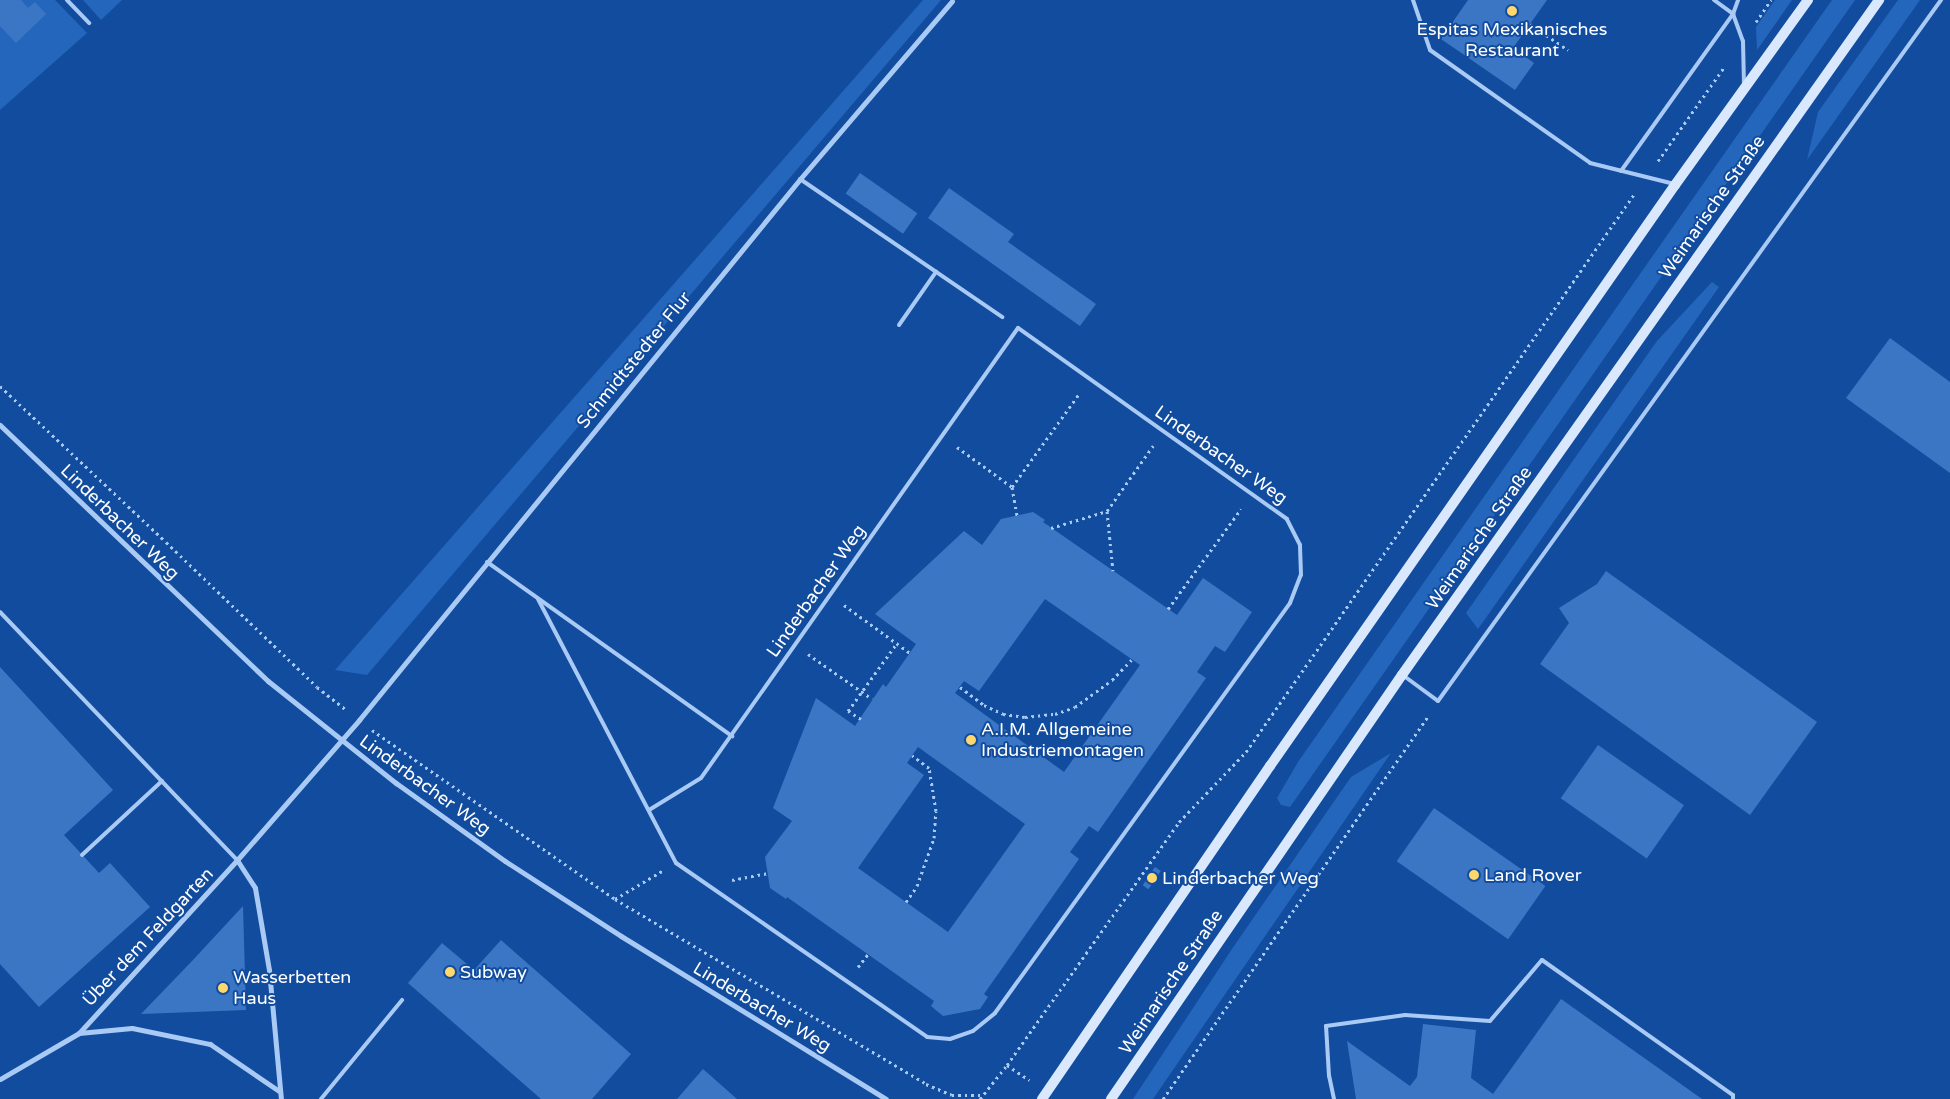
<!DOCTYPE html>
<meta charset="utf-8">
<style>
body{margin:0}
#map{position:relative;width:1950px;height:1099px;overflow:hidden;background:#124c9e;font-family:"Varela Round",sans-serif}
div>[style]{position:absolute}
.green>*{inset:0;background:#2566bd}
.building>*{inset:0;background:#3b76c5;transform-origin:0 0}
.path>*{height:3px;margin-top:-1.5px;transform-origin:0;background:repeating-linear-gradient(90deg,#a9caf4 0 2.5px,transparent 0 6.5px)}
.lane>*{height:4px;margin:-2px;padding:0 2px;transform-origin:2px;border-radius:2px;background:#a9caf4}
.street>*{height:5px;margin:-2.5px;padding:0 2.5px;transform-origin:2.5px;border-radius:2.5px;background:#a9caf4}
.secondary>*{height:10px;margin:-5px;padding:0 5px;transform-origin:5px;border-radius:5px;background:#dae8fd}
.dots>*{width:14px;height:14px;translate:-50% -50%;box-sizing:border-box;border:2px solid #124c9e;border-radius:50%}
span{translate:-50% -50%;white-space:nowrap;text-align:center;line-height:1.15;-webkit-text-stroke:4px #124c9e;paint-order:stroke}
.poi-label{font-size:18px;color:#fff}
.left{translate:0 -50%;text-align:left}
.street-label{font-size:18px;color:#fff}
</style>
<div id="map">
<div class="green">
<i style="clip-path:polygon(0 0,55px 0,87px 33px,0 110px)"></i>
<i style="clip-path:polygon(83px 0,122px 0,101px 20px)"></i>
<i style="clip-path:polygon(923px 0,941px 0,367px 675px,335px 670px)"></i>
<i style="clip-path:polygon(1775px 0,1792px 0,1757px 50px,1756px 27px)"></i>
<i style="clip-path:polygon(1832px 0,1855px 0,1290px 807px,1281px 805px,1277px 798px,1298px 762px)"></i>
<i style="clip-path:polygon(1898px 0,1920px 0,1807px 160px,1818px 112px)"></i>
<i style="clip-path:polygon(1712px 282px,1719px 287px,1478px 629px,1466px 613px,1657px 341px)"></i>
<i style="clip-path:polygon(1391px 753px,1153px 1099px,1133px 1099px,1234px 946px,1351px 777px)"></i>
</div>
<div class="building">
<i style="clip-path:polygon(0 0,21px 0,28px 8px,35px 2px,46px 14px,16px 43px,0 26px)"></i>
<i style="clip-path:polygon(1468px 0,1547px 0,1513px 48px,1534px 63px,1515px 90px,1441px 39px)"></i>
<i style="left:860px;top:173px;width:70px;height:25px;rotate:35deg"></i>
<i style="clip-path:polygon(949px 188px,1014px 234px,1008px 242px,1096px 304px,1080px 326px,928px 218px)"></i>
<i style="clip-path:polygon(1890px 338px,1950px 382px,1950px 473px,1846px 398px)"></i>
<i style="clip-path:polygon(evenodd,1033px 512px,1045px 520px,1043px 522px,1177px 615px,1203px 578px,1252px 612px,1225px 652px,1215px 646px,1197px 672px,1206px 678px,1098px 832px,1089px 826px,1070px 852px,1079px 859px,984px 994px,988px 997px,980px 1009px,943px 1016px,931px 1006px,934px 1001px,787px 897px,786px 899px,770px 888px,765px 857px,792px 821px,773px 808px,816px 698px,855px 726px,883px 684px,886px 687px,916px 644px,875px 614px,964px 531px,982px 545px,1001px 519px,1033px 512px,1045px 599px,1140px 665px,1064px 772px,955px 693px,964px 681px,979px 691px,1045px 599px,1033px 512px,918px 747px,1025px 824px,948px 932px,858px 868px,924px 775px,907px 763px,918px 747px)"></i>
<i style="clip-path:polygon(1606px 571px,1817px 722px,1750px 815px,1540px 664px,1569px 623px,1559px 608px,1597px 584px)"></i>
<i style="clip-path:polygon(0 667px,113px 790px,64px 835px,99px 873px,110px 863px,150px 907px,39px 1007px,0 964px)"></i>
<i style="left:1598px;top:745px;width:105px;height:65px;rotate:35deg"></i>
<i style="left:1434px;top:808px;width:136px;height:65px;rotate:35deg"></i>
<i style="left:1155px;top:867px;width:7px;height:22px;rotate:34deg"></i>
<i style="clip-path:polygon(243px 906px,246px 1010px,141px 1014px,193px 960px)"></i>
<i style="clip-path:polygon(501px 940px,631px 1054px,592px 1099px,541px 1099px,408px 983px,442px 943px,474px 970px)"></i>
<i style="clip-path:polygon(1561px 999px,1702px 1099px,1356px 1099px,1347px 1041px,1410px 1086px,1417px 1077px,1423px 1024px,1476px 1030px,1471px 1078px,1493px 1094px)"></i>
<i style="clip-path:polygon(703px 1069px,737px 1099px,677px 1099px)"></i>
</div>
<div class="path">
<i style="left:1756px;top:22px;width:27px;rotate:-56deg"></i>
<i style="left:1530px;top:24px;width:46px;rotate:34.4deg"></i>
<i style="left:1658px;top:161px;width:116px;rotate:-54.8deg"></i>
<i style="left:0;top:386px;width:228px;rotate:43.2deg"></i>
<i style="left:166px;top:542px;width:209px;rotate:43.8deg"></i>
<i style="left:317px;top:687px;width:37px;rotate:38deg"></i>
<i style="left:957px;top:447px;width:68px;rotate:36deg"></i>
<i style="left:1012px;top:487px;width:29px;rotate:80deg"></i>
<i style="left:1012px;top:487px;width:115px;rotate:-54.2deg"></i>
<i style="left:1107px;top:511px;width:60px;rotate:84.3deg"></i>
<i style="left:1051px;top:528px;width:59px;rotate:-16.9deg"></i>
<i style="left:1107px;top:511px;width:80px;rotate:-54.7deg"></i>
<i style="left:844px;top:605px;width:82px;rotate:36deg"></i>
<i style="left:1168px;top:609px;width:124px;rotate:-53.9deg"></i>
<i style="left:808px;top:654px;width:78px;rotate:35.1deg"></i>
<i style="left:960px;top:687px;width:30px;rotate:37deg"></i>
<i style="left:984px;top:705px;width:21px;rotate:25deg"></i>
<i style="left:1003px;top:714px;width:22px;rotate:8deg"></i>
<i style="left:1025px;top:717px;width:30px;rotate:-6deg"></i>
<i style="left:1055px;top:714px;width:21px;rotate:-19deg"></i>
<i style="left:1075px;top:707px;width:46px;rotate:-36.1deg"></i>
<i style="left:1112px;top:680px;width:28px;rotate:-46deg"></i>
<i style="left:861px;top:719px;width:15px;rotate:-148deg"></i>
<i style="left:848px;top:711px;width:84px;rotate:-54.2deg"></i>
<i style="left:372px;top:730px;width:296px;rotate:34.8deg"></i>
<i style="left:615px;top:899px;width:362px;rotate:30.7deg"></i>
<i style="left:926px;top:1084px;width:28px;rotate:23deg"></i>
<i style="left:952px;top:1095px;width:31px"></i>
<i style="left:732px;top:880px;width:37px;rotate:-11deg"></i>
<i style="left:615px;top:899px;width:55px;rotate:-30.8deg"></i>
<i style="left:906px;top:902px;width:19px;rotate:-55deg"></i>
<i style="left:917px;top:886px;width:51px;rotate:-70.5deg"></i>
<i style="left:934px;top:838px;width:27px;rotate:-86deg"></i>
<i style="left:936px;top:811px;width:44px;rotate:-99.2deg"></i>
<i style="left:929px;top:768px;width:21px;rotate:-143deg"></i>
<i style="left:858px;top:967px;width:16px;rotate:-52deg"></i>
<i style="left:1007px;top:1065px;width:27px;rotate:34deg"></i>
<i style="left:980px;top:1099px;width:43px;rotate:-51.5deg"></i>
<i style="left:1007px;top:1065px;width:298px;rotate:-54.7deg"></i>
<i style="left:1179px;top:822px;width:97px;rotate:-46.3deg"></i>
<i style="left:1246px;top:752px;width:681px;rotate:-55.17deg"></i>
<i style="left:1163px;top:1099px;width:467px;rotate:-55.3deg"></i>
</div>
<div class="lane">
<i style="left:67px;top:0;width:32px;rotate:46deg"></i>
<i style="left:1413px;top:0;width:53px;rotate:71.2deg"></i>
<i style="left:1430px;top:50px;width:196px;rotate:35.2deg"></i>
<i style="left:1590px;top:163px;width:87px;rotate:14deg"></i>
<i style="left:1714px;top:0;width:24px;rotate:36deg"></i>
<i style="left:1733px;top:14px;width:29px;rotate:70deg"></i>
<i style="left:1743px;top:41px;width:43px;rotate:88.7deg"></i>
<i style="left:1621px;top:171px;width:193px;rotate:-54.5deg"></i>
<i style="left:1733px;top:14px;width:15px;rotate:-70deg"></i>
<i style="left:800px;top:179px;width:245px;rotate:34.3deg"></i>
<i style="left:899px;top:325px;width:65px;rotate:-55.1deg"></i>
<i style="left:487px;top:562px;width:301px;rotate:35.4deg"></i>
<i style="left:538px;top:599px;width:298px;rotate:62.4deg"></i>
<i style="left:676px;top:863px;width:305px;rotate:34.7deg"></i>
<i style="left:927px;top:1037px;width:23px;rotate:5deg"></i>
<i style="left:950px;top:1039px;width:24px;rotate:-19deg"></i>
<i style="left:973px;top:1031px;width:28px;rotate:-39deg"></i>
<i style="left:995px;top:1013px;width:505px;rotate:-54.26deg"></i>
<i style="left:1290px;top:603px;width:30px;rotate:-69deg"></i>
<i style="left:1301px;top:575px;width:30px;rotate:-92deg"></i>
<i style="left:1300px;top:545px;width:29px;rotate:-117deg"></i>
<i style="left:1287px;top:519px;width:330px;rotate:-144.6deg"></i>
<i style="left:1018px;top:328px;width:550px;rotate:125.16deg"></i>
<i style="left:701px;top:778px;width:61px;rotate:148.4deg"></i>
<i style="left:0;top:612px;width:343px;rotate:46.3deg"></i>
<i style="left:1404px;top:676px;width:42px;rotate:36.3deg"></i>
<i style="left:1438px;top:701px;width:863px;rotate:-54.34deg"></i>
<i style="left:82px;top:855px;width:109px;rotate:-42.8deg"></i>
<i style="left:321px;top:1099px;width:128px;rotate:-50.7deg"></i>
<i style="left:1334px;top:1099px;width:24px;rotate:-102deg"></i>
<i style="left:1329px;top:1076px;width:50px;rotate:-93.4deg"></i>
<i style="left:1326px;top:1026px;width:80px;rotate:-7.9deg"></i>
<i style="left:1405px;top:1015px;width:85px;rotate:4deg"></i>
<i style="left:1490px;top:1021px;width:80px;rotate:-49.6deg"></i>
<i style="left:1542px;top:960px;width:234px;rotate:35.3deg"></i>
<i style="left:1733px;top:1095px;width:4px;rotate:90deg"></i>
</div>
<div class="street">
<i style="left:0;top:425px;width:371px;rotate:43.7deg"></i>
<i style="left:268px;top:681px;width:164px;rotate:38.6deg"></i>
<i style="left:396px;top:783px;width:134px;rotate:35.6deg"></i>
<i style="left:505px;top:861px;width:138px;rotate:32.9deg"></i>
<i style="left:621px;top:936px;width:311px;rotate:31.6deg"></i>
<i style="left:237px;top:860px;width:33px;rotate:57deg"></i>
<i style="left:255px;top:888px;width:83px;rotate:80.3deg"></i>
<i style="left:269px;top:970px;width:130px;rotate:84.7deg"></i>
<i style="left:79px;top:1033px;width:234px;rotate:-47.6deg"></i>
<i style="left:237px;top:860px;width:186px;rotate:-48.9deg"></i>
<i style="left:359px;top:720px;width:698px;rotate:-50.81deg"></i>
<i style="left:800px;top:179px;width:234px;rotate:-49.5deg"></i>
<i style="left:0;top:1079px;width:91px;rotate:-30.2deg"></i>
<i style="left:79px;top:1033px;width:53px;rotate:-5.4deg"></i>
<i style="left:132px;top:1028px;width:80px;rotate:11.6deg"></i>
<i style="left:210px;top:1044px;width:83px;rotate:34.3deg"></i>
</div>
<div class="secondary">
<i style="left:1042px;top:1099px;width:404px;rotate:-55.6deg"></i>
<i style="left:1270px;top:766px;width:708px;rotate:-55.12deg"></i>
<i style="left:1675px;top:185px;width:228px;rotate:-54.3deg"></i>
<i style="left:1111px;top:1099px;width:514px;rotate:-55.54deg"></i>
<i style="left:1402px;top:675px;width:827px;rotate:-54.75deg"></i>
</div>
<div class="dots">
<i style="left:1512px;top:11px;background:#ffd86d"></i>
<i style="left:971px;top:740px;background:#ffd86d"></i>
<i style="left:1474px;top:875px;background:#ffd86d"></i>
<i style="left:1152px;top:878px;background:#ffd86d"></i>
<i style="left:450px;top:972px;background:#ffd86d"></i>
<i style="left:223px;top:988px;background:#ffd86d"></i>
</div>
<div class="poi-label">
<span style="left:1512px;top:40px">Espitas Mexikanisches<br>Restaurant</span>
<span class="left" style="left:981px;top:740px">A.I.M. Allgemeine<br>Industriemontagen</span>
<span class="left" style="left:1484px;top:875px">Land Rover</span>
<span class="left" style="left:1162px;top:878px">Linderbacher Weg</span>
<span class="left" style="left:460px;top:972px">Subway</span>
<span class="left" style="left:233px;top:988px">Wasserbetten<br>Haus</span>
</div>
<div class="street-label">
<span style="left:1712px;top:207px;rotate:-55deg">Weimarische Straße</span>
<span style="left:634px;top:360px;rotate:-51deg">Schmidtstedter Flur</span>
<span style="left:1221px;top:455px;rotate:35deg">Linderbacher Weg</span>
<span style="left:120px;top:522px;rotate:44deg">Linderbacher Weg</span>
<span style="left:1479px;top:538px;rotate:-55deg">Weimarische Straße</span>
<span style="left:816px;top:591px;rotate:-55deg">Linderbacher Weg</span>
<span style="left:425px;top:785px;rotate:36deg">Linderbacher Weg</span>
<span style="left:148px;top:937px;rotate:-47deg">Über dem Feldgarten</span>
<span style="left:1171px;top:982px;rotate:-56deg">Weimarische Straße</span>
<span style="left:762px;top:1007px;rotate:31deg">Linderbacher Weg</span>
</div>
</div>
